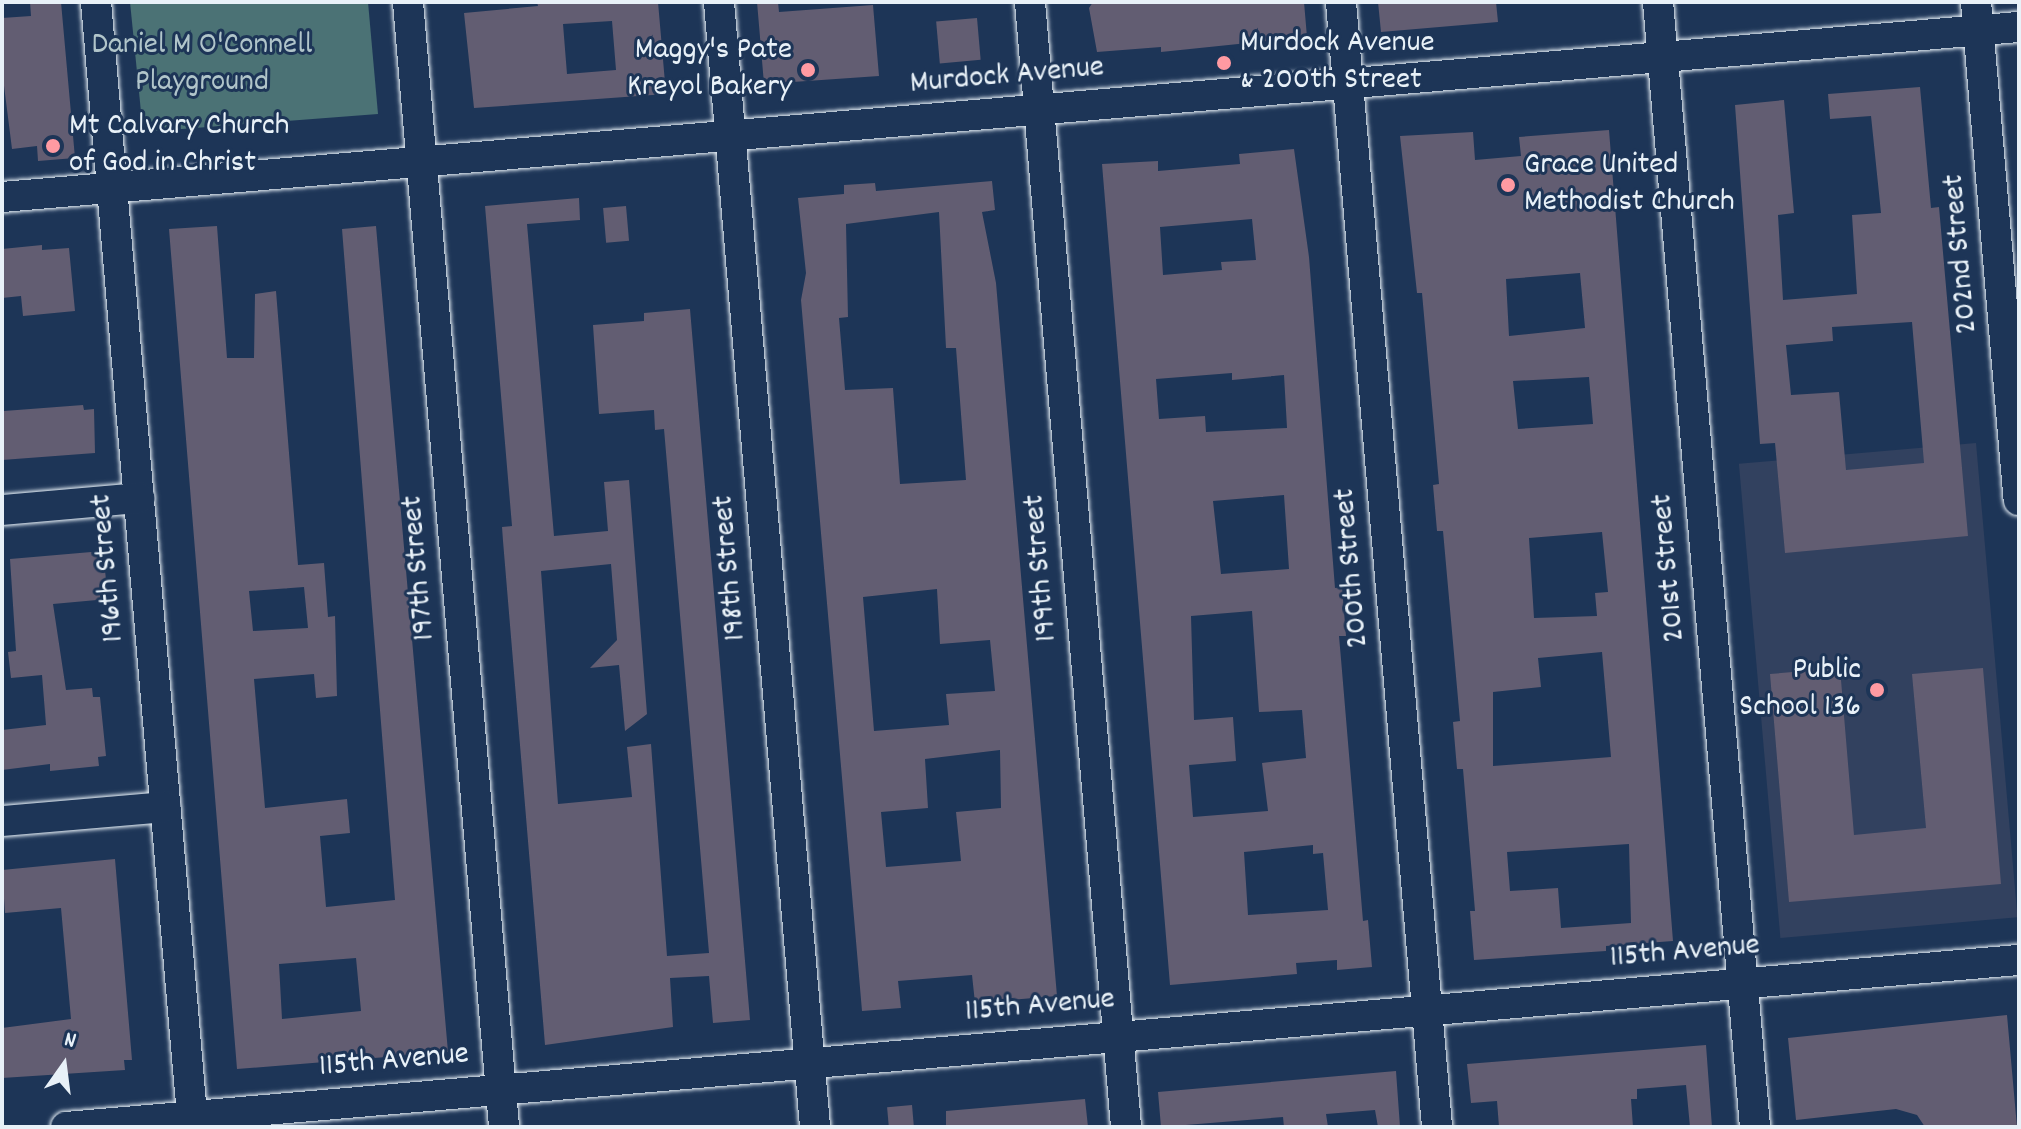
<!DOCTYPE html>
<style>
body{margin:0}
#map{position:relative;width:2021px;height:1129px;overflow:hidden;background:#1d3557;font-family:Dekko,sans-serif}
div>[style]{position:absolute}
.built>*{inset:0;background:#32415f;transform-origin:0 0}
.green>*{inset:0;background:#4b7275}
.building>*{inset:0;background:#625d72;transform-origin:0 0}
.roads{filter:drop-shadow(0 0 2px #e8f1f8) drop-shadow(0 0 2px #e8f1f8)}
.street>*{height:30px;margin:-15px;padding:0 15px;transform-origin:15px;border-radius:15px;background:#1d3557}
.dots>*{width:22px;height:22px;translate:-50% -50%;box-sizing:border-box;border:4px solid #1d3557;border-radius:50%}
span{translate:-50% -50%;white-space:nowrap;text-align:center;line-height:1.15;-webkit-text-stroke:6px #1d3557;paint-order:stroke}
.poi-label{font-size:32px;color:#e8f1f8}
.left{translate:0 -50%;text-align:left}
.right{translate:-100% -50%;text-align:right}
.park-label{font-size:32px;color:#b1c5ca}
.street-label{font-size:32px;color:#e8f1f8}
.frame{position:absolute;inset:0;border:4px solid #e8f1f8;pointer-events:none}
.north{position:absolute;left:24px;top:1025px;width:80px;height:80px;-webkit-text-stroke:6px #1d3557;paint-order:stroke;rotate:14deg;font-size:22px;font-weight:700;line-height:32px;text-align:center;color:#e8f1f8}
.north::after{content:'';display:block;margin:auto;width:28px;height:36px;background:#e8f1f8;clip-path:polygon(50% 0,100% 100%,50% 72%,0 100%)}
</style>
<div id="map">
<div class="built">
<i style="left:1976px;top:443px;width:476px;height:238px;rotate:85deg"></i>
</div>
<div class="green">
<i style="clip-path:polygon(130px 2px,368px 2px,378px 114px,143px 132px)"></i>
</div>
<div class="building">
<i style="clip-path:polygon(30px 2px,61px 2px,75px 158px,38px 161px,37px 146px,12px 149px,2px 70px,2px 18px,31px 16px)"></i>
<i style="clip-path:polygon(evenodd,537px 2px,658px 2px,666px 94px,474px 108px,464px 13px,538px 6px,537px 2px,612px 21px,616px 70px,567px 74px,563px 24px,612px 21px)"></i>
<i style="clip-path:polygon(757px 2px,778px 2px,779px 12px,873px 5px,879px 76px,764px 84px)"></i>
<i style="clip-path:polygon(1093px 2px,1304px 2px,1307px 37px,1161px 52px,1161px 47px,1097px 52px,1089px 8px)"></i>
<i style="clip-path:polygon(1378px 2px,1496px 2px,1498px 22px,1381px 32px)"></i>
<i style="left:977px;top:18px;width:42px;height:41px;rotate:85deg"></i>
<i style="clip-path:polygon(evenodd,1920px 87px,1931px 208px,1939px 207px,1968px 536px,1785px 553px,1775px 443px,1760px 444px,1735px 105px,1784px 100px,1794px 213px,1778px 215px,1783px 300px,1857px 294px,1852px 215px,1881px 213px,1871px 116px,1830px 119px,1828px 94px,1920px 87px,1912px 322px,1924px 463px,1846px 470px,1839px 392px,1791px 395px,1786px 345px,1833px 341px,1832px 327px,1912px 322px)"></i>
<i style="clip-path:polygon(evenodd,1609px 130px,1673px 941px,1606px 946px,1606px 951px,1474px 960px,1470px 911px,1475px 911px,1463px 769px,1457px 769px,1453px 722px,1460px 721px,1443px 531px,1437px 531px,1433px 485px,1439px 484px,1422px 293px,1417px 293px,1400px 136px,1473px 132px,1475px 160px,1521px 156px,1519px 137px,1609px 130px,1580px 273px,1585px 328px,1509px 336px,1506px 279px,1580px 273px,1609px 130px,1589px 377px,1593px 424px,1518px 429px,1513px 381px,1589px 377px,1609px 130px,1602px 532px,1608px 592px,1595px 593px,1597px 616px,1534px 618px,1529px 538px,1602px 532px,1609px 130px,1602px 652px,1611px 757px,1493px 766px,1493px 692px,1541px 687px,1538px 658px,1602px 652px,1609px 130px,1629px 844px,1631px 923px,1561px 928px,1558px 888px,1510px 891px,1507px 852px,1629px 844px)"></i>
<i style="clip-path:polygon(evenodd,1294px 149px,1309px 257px,1335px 588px,1342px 587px,1346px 636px,1339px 636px,1341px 659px,1363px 921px,1368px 920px,1372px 967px,1337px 970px,1337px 960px,1296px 963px,1297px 974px,1170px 985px,1102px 164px,1158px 161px,1158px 171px,1240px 164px,1239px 154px,1294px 149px,1252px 219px,1256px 260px,1221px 262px,1222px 270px,1163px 275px,1160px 227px,1252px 219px,1294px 149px,1232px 373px,1232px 380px,1284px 375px,1287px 428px,1206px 432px,1205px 416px,1159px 419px,1156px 379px,1232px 373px,1294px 149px,1284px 495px,1289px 569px,1221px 574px,1213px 501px,1284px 495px,1294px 149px,1252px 611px,1259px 712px,1302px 710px,1306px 758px,1262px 763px,1268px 811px,1193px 817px,1189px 765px,1236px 761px,1233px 717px,1194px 720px,1191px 616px,1252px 611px,1294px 149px,1313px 845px,1313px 854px,1323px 853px,1328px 910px,1248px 915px,1244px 852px,1313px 845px)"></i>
<i style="clip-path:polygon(evenodd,992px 181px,995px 210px,982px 212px,996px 283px,1057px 996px,975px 1003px,972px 975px,898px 981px,901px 1008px,862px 1011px,801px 300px,806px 273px,798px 198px,844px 194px,844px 185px,875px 183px,876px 191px,992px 181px,939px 212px,946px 348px,956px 348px,966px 480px,900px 484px,893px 388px,845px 390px,839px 318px,848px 317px,846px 224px,939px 212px,992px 181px,937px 589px,940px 644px,990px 640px,995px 691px,946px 694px,949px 725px,874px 731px,863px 597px,937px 589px,992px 181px,1000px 750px,1001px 808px,956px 812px,961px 861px,886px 867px,881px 812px,928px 808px,925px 759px,1000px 750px)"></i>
<i style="clip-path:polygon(579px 198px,580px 220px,527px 224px,554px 536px,608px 531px,604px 482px,629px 480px,647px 714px,625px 731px,619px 665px,590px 668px,617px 640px,611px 564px,541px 571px,558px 804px,632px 797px,627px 747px,651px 744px,667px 956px,709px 953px,664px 429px,655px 430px,654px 410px,599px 414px,593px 325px,644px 321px,644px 313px,690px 309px,750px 1020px,713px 1023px,709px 976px,670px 978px,673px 1027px,545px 1045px,503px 541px,502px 527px,512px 526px,485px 206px)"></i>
<i style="left:626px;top:206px;width:35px;height:23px;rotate:85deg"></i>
<i style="clip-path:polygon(evenodd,217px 226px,227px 358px,254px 358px,255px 294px,276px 291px,298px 565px,324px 563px,328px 617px,335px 616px,337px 696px,316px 698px,314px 674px,254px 679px,265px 808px,347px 799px,350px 833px,320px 836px,326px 907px,395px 900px,342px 229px,376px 226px,448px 1052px,237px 1069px,169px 229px,217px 226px,304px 587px,308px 628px,253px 631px,249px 591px,304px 587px,217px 226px,356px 958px,361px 1011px,282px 1019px,279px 964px,356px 958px)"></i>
<i style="clip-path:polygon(42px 245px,42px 250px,69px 248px,75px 311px,23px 316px,21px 296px,2px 298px,2px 249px)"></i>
<i style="clip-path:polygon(83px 405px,84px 410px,94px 409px,95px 453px,2px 460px,4px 411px)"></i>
<i style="clip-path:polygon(103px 551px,108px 599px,53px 604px,66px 690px,92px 688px,93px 697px,100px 697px,106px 756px,98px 757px,99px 766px,50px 771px,50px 764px,2px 770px,2px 730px,46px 725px,42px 675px,11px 678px,8px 652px,16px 651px,10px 559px)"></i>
<i style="clip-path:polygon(1840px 668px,1854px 835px,1926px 828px,1912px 674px,1983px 668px,2001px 884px,1789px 902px,1770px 674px)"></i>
<i style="clip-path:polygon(115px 859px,132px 1060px,124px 1060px,125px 1070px,2px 1078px,2px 1028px,71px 1019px,61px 908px,5px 913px,2px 870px)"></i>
<i style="clip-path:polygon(2007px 1015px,2017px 1127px,1925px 1127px,1917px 1115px,1896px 1109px,1796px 1120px,1788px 1038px)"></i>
<i style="clip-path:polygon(1706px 1045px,1712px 1127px,1690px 1127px,1686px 1085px,1637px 1089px,1637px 1099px,1631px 1099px,1633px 1127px,1499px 1127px,1497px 1101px,1471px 1103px,1467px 1064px)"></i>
<i style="clip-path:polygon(1396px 1071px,1400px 1127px,1378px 1127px,1375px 1110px,1326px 1114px,1328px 1127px,1284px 1127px,1283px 1117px,1161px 1127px,1158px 1092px)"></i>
<i style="clip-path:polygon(1085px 1099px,1088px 1127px,946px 1127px,946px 1111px)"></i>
<i style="left:912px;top:1105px;width:22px;height:25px;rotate:85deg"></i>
</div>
<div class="roads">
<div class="street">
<i style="left:96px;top:2px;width:1129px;rotate:85.07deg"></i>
<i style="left:408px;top:2px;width:1129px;rotate:85.12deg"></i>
<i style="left:719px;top:2px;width:1129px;rotate:85.12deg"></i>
<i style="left:1030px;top:2px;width:1129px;rotate:85.12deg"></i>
<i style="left:1341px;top:2px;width:1129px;rotate:85.12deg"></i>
<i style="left:1658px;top:2px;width:1129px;rotate:85.07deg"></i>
<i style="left:1976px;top:2px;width:500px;rotate:85.1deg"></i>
<i style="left:2px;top:197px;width:2024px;rotate:-4.82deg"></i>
<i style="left:2px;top:510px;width:138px;rotate:-5deg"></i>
<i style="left:2px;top:821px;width:164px;rotate:-4.9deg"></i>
<i style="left:66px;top:1127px;width:1960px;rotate:-4.89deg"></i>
</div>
</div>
<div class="dots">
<i style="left:1224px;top:63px;background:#ff9aa2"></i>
<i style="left:808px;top:70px;background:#ff9aa2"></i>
<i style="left:53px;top:146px;background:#ff9aa2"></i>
<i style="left:1508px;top:185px;background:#ff9aa2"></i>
<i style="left:1877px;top:690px;background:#ff9aa2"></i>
</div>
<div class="poi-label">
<span class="left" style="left:1240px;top:63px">Murdock Avenue<br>&amp; 200th Street</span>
<span class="right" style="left:792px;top:70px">Maggy's Pate<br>Kreyol Bakery</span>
<span class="left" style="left:69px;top:146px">Mt Calvary Church<br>of God in Christ</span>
<span class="left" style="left:1524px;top:185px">Grace United<br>Methodist Church</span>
<span class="right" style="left:1861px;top:690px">Public<br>School 136</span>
</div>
<div class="park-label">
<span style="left:202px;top:65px">Daniel M O'Connell<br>Playground</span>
</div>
<div class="street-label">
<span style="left:1007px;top:77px;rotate:-5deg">Murdock Avenue</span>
<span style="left:1962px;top:254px;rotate:-95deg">202nd Street</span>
<span style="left:109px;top:568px;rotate:-95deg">196th Street</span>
<span style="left:420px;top:568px;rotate:-95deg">197th Street</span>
<span style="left:731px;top:568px;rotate:-95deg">198th Street</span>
<span style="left:1042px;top:568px;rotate:-95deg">199th Street</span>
<span style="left:1353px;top:568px;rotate:-95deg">200th Street</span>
<span style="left:1670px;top:568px;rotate:-95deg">201st Street</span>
<span style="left:1685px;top:953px;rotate:-5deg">115th Avenue</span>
<span style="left:1040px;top:1007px;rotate:-5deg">115th Avenue</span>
<span style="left:394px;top:1062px;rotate:-5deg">115th Avenue</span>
</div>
<div class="frame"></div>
<div class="north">N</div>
</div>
